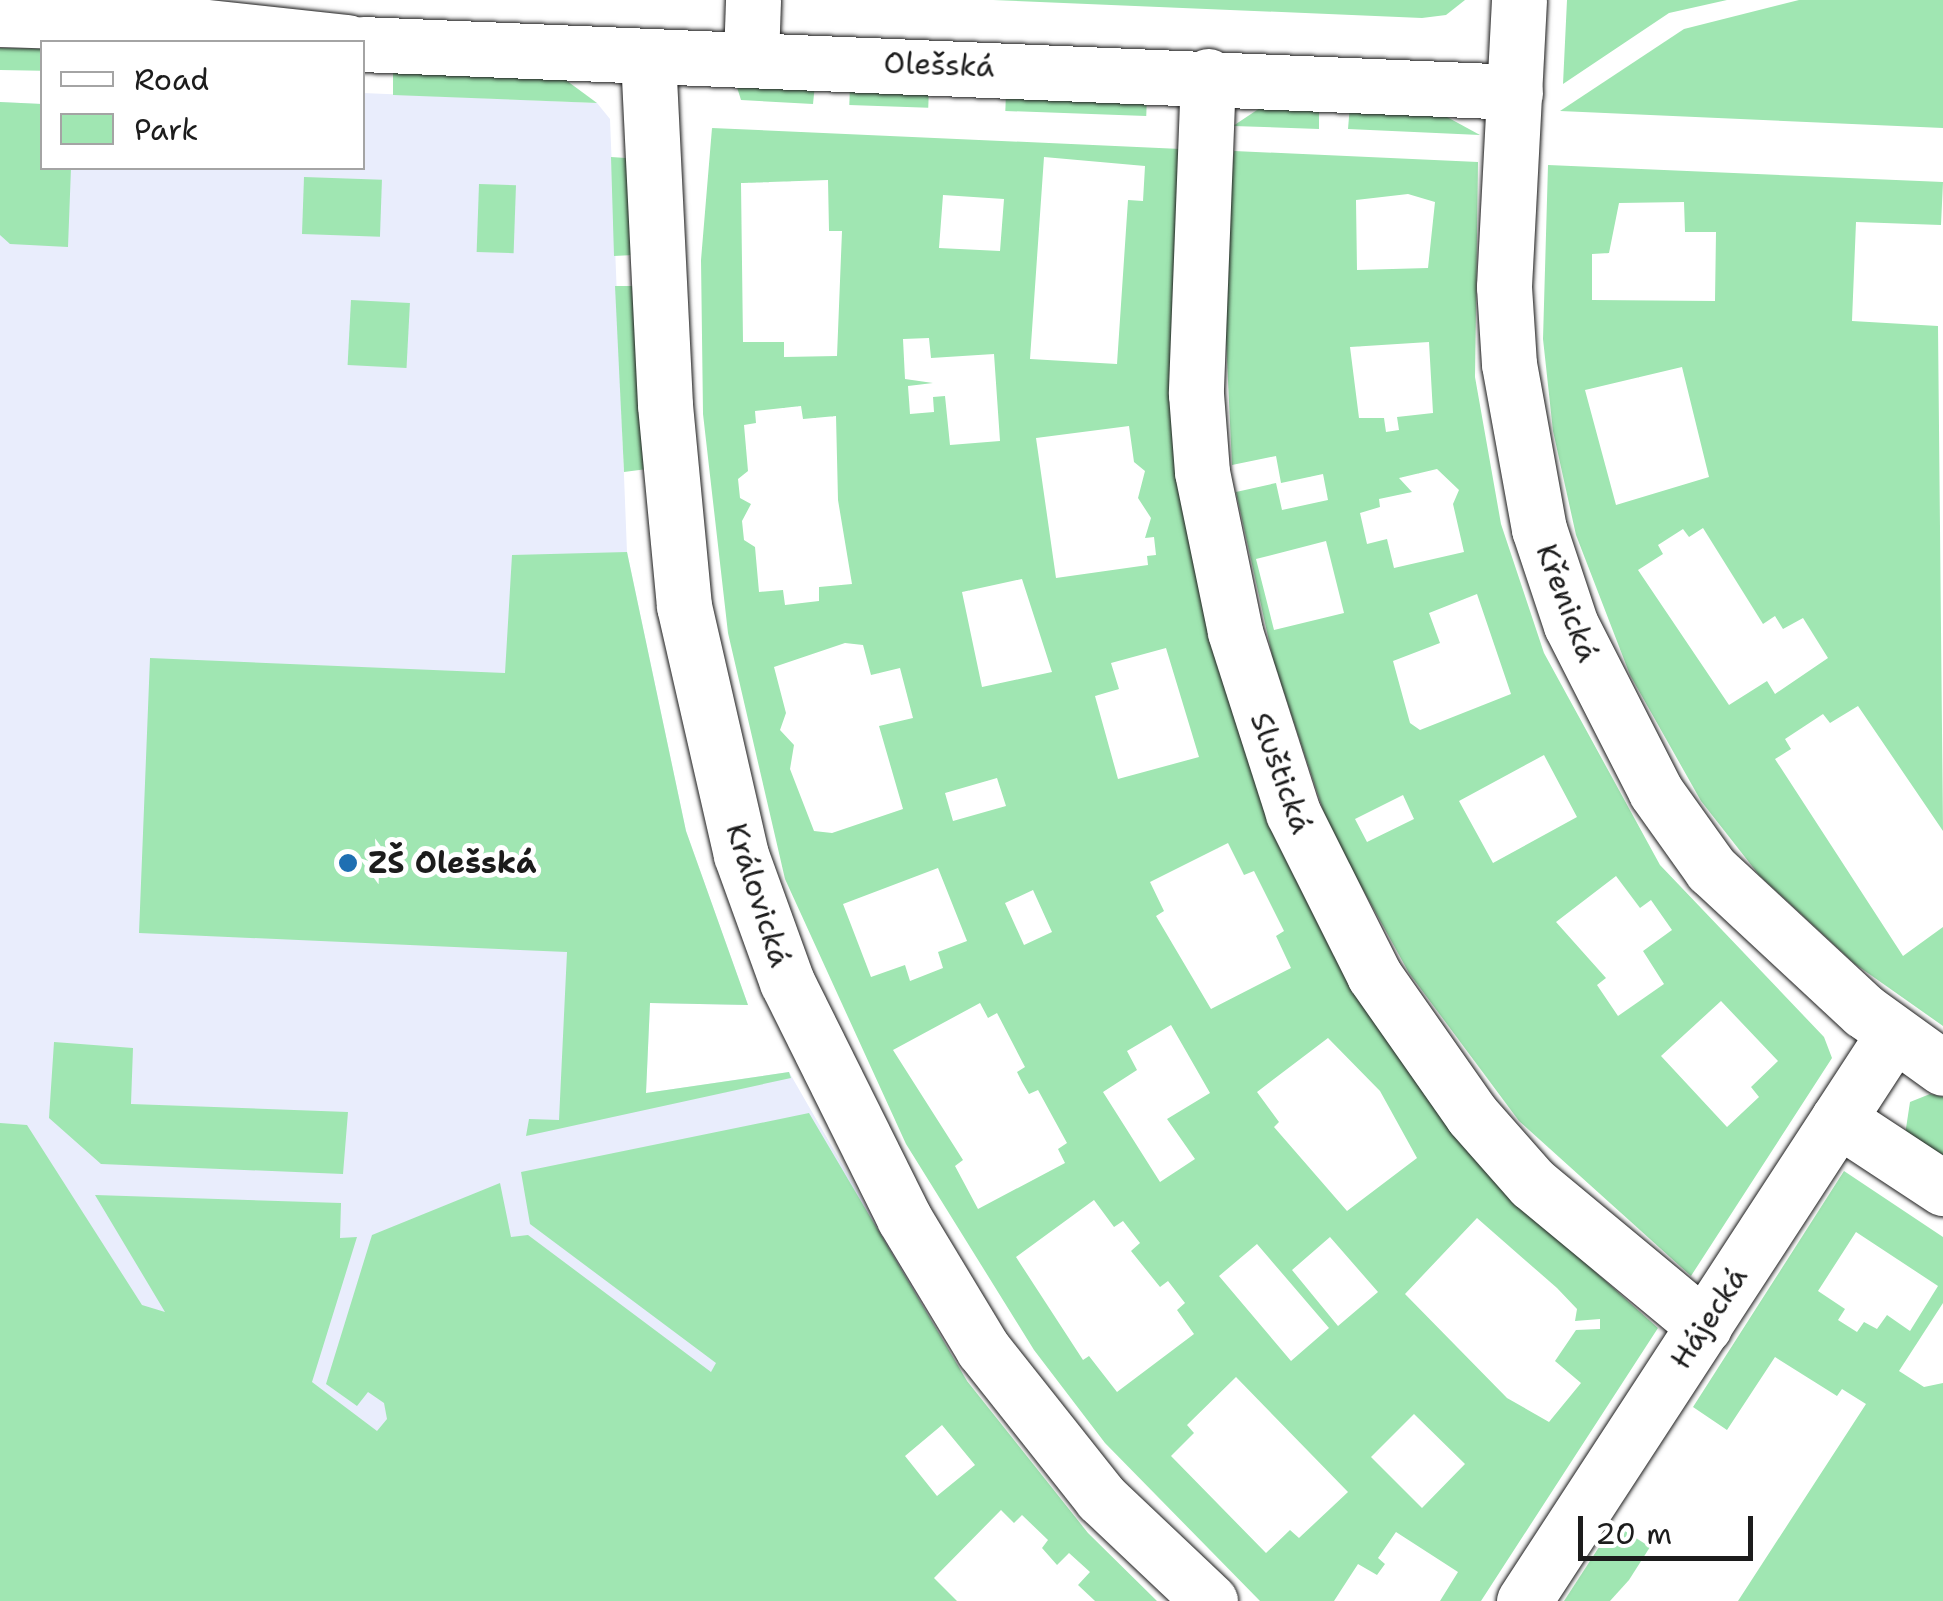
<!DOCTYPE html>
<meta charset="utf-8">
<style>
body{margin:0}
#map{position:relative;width:1943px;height:1601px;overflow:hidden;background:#fff;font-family:"Shantell Sans",sans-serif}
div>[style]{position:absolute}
.built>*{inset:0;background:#e9edfc}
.green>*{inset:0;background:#a0e6b2;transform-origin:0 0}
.roads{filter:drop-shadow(0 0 2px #1c1c1c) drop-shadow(0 0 2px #1c1c1c)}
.street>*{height:55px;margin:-27.5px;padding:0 27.5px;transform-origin:27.5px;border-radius:27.5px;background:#fff}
.dots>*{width:28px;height:28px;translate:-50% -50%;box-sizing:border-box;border:5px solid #fff;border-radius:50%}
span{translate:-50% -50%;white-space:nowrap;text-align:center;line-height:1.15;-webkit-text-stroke:10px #fff;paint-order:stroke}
.street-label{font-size:30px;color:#1c1c1c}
.poi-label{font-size:30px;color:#1c1c1c;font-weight:700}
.left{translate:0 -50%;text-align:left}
.legend{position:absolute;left:40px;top:40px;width:325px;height:130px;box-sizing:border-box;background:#fff;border:2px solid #a4a4a4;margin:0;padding:12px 18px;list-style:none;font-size:30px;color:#1c1c1c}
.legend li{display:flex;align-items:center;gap:20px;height:50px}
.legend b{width:50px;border:2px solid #a4a4a4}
.scale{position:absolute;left:1578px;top:1516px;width:175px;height:45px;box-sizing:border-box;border:5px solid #1c1c1c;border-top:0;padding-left:12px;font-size:30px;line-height:35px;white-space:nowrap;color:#1c1c1c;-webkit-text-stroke:8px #fff;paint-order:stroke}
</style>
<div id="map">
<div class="built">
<i style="clip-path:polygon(363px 93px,597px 103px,610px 119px,627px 552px,686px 831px,748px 1005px,650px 1003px,646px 1093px,789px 1072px,967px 1381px,0 1601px,0 102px,42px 104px,42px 168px,362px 168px)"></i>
</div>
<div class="green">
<i style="clip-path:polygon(993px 0,1465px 0,1446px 15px,1422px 18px)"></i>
<i style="clip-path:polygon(1567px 0,1727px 0,1669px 13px,1563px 84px)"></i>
<i style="clip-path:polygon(1799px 0,1943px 0,1943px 128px,1560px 111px,1684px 29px)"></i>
<i style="left:0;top:48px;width:42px;height:22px;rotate:1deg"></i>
<i style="clip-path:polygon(393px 66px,559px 75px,597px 103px,393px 95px)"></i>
<i style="clip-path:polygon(735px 81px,815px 84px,813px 104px,741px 100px)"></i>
<i style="left:850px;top:85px;width:79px;height:20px;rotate:2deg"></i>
<i style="left:1006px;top:92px;width:141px;height:19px;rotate:2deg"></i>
<i style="clip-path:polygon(0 102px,42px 104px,42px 168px,71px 168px,68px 247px,10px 244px,0 235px)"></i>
<i style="clip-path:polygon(1266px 104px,1319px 104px,1319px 129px,1233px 126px)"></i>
<i style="clip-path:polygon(1350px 105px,1436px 111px,1480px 135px,1348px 129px)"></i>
<i style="clip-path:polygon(evenodd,712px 128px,1181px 149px,1170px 388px,1230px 691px,1563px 1243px,1658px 1328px,1481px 1601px,1440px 1601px,1458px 1572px,1396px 1532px,1378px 1558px,1385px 1564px,1377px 1575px,1358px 1564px,1334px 1601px,1260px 1601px,1105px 1443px,1034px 1350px,906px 1144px,785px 879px,728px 633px,703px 414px,701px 260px,712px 128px,1044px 157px,1145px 166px,1143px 201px,1128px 200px,1117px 364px,1030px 359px,1044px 157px,712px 128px,828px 180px,829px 231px,842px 231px,837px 356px,784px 357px,784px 342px,743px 342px,741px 183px,828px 180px,712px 128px,943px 195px,1004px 199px,1000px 251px,939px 248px,943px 195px,712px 128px,929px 338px,931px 358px,994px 354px,1000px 441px,950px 445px,945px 396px,933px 397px,934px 412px,910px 414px,908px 386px,933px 383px,905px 379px,903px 339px,929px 338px,712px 128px,801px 406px,803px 419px,836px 416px,838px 500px,852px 584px,819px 587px,819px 601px,785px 605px,783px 590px,759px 592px,755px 547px,744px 540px,742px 521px,751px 504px,740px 498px,738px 479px,748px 471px,744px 425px,756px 423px,755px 411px,801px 406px,712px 128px,1129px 426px,1134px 462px,1145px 471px,1138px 498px,1151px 518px,1145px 538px,1154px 537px,1156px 555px,1147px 556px,1148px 565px,1056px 578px,1036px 438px,1129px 426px,712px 128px,1022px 579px,1052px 672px,982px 687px,962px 592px,1022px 579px,712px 128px,845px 643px,863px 645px,871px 675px,900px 668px,913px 718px,879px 726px,903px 809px,832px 833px,814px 831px,790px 769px,794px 745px,780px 730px,786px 713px,774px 667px,845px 643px,712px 128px,1166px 648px,1199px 757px,1118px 779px,1095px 696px,1119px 689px,1111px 663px,1166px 648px,712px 128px,997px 778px,1006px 806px,953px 821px,945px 793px,997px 778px,712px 128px,1228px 843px,1244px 875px,1254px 871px,1284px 931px,1276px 936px,1291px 968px,1211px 1009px,1156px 916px,1164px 911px,1150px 882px,1228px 843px,712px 128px,938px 868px,967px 941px,938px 952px,943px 968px,910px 981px,905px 965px,871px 977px,843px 904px,938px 868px,712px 128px,1033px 890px,1052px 932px,1024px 945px,1005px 903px,1033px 890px,712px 128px,980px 1003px,988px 1018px,997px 1013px,1025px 1067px,1017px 1072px,1022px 1082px,1029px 1094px,1038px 1090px,1067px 1143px,1058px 1149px,1065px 1163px,978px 1209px,955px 1166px,963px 1160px,893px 1050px,980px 1003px,712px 128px,1171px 1025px,1210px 1093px,1167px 1119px,1195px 1159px,1160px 1182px,1103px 1092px,1137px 1070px,1127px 1051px,1171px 1025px,712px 128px,1328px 1038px,1380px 1091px,1417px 1158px,1347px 1211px,1274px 1127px,1279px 1122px,1257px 1092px,1328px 1038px,712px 128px,1094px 1200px,1114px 1227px,1123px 1221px,1140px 1243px,1131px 1251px,1160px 1287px,1168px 1281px,1185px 1303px,1177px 1310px,1194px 1334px,1117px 1392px,1089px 1356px,1083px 1360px,1016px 1257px,1094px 1200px,712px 128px,1477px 1218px,1557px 1288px,1577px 1309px,1575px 1321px,1600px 1319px,1600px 1329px,1576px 1330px,1555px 1361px,1581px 1383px,1549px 1422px,1507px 1398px,1405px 1294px,1477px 1218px,712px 128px,1330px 1237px,1378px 1292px,1338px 1326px,1292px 1270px,1330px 1237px,712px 128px,1257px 1244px,1329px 1328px,1291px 1361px,1219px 1276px,1257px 1244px,712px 128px,1236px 1377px,1348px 1492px,1299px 1538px,1290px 1530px,1266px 1553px,1171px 1456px,1194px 1433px,1187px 1425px,1236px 1377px,712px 128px,1414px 1414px,1465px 1464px,1422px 1508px,1371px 1457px,1414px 1414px)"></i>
<i style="clip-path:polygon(evenodd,1234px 151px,1478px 162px,1475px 377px,1501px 524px,1544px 653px,1660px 865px,1824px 1037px,1832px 1058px,1691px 1276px,1519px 1121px,1409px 973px,1329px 828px,1273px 659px,1236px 492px,1276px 483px,1282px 510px,1328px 500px,1323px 474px,1281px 483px,1276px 456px,1232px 465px,1223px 275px,1234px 151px,1408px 194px,1435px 202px,1428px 268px,1357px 270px,1356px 200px,1408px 194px,1234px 151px,1429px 342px,1433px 413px,1397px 417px,1399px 430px,1386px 432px,1384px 418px,1359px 418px,1350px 347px,1429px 342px,1234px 151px,1437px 469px,1459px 490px,1453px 504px,1464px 552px,1394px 568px,1387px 539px,1367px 544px,1360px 513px,1380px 507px,1379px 499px,1412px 492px,1399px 478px,1437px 469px,1234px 151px,1326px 541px,1344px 613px,1274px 630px,1256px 559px,1326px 541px,1234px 151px,1477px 594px,1511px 694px,1420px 730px,1410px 723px,1393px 661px,1440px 643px,1429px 613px,1477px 594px,1234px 151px,1544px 755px,1577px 817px,1493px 863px,1459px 801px,1544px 755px,1234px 151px,1403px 795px,1414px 819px,1367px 842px,1355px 819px,1403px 795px,1234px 151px,1616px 876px,1640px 908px,1651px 900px,1672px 930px,1643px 951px,1664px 984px,1618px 1016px,1597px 985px,1606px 978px,1556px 922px,1616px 876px,1234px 151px,1721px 1001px,1778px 1061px,1751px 1087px,1759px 1097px,1727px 1127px,1661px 1056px,1721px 1001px)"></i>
<i style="clip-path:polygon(611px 157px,626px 158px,633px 255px,614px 256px)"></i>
<i style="clip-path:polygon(evenodd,1548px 165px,1943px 182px,1941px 225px,1856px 222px,1852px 321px,1938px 326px,1943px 831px,1858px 706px,1830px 723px,1823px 714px,1785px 739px,1791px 749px,1775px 759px,1903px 956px,1943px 927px,1943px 1026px,1855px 964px,1759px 875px,1701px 801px,1630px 675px,1576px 535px,1553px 431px,1543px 339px,1548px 165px,1684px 202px,1685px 232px,1716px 232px,1715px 301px,1592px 300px,1592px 254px,1609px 253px,1619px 203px,1684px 202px,1548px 165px,1682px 367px,1709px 477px,1616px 505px,1585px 390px,1682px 367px,1548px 165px,1703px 528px,1763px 624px,1775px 616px,1783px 629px,1803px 618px,1828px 658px,1775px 694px,1767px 681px,1729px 705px,1638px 570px,1663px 554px,1658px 545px,1683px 529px,1689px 537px,1703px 528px)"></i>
<i style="left:304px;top:177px;width:78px;height:57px;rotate:2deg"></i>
<i style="left:479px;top:184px;width:37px;height:68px;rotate:2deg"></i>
<i style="clip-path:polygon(615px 286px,634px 286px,647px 469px,624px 472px)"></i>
<i style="left:351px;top:300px;width:59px;height:65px;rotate:3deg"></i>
<i style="clip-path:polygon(627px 552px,686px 831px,748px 1005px,650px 1003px,646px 1093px,789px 1072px,791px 1078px,526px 1136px,529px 1119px,559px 1120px,567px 952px,139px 933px,150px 658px,505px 673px,512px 555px)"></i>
<i style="clip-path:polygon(54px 1042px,133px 1048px,131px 1104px,348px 1112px,343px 1174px,101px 1164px,49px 1118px)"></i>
<i style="clip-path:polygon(1930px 1094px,1943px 1097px,1943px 1166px,1905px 1135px,1910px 1102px)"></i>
<i style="clip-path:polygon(evenodd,809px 1113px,967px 1381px,1088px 1533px,1157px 1601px,1095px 1601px,1078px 1585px,1090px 1572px,1069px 1553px,1057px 1565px,1042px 1548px,1048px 1540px,1022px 1515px,1014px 1523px,1001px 1510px,934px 1578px,957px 1601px,0 1601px,0 1123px,27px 1125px,142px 1305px,165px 1312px,95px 1195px,341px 1203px,340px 1238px,357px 1237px,312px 1382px,377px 1431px,387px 1419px,384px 1403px,368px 1392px,357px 1406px,326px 1384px,372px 1235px,500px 1183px,511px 1237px,528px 1235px,711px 1372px,716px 1363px,530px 1224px,521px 1172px,809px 1113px,942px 1425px,975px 1465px,937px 1496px,905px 1456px,942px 1425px)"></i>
<i style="clip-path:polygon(evenodd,1844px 1171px,1943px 1237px,1943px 1303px,1899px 1371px,1924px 1387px,1943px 1383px,1943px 1601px,1738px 1601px,1866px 1404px,1842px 1389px,1837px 1396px,1775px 1357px,1727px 1430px,1693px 1407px,1844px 1171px,1856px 1232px,1938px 1286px,1910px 1331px,1887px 1315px,1877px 1329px,1864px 1322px,1857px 1332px,1838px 1320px,1845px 1309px,1818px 1291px,1856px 1232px)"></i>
<i style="clip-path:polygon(1614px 1524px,1650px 1547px,1629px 1580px,1610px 1601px,1564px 1601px)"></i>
</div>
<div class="roads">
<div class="street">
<i style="left:1519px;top:0;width:287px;rotate:93deg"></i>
<i style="left:1504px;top:287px;width:77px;rotate:86.3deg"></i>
<i style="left:1509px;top:364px;width:168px;rotate:79.7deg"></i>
<i style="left:1539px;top:529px;width:101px;rotate:71.6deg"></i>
<i style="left:1571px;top:625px;width:187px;rotate:63deg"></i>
<i style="left:1656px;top:792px;width:95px;rotate:54.5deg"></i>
<i style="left:1711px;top:869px;width:209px;rotate:42.9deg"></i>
<i style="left:1864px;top:1011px;width:97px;rotate:35.8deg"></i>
<i style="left:0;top:19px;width:190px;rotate:1.8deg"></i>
<i style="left:190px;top:25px;width:158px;rotate:6.2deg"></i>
<i style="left:362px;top:44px;width:1154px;rotate:2.38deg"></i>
<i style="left:648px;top:57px;width:348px;rotate:87.2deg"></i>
<i style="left:665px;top:405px;width:202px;rotate:84.6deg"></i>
<i style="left:684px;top:606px;width:255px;rotate:77.1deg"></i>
<i style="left:741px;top:855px;width:135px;rotate:70.1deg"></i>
<i style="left:787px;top:982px;width:263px;rotate:63.6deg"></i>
<i style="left:904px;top:1218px;width:153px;rotate:58.9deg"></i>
<i style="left:983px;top:1349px;width:190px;rotate:51.6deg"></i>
<i style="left:1101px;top:1498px;width:150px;rotate:43.4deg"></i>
<i style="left:751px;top:58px;width:58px;rotate:-88deg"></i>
<i style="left:1208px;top:76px;width:318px;rotate:92.2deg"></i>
<i style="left:1196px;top:394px;width:78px;rotate:85.6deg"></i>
<i style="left:1202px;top:472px;width:163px;rotate:78.3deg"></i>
<i style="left:1235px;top:632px;width:190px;rotate:72.2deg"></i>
<i style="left:1293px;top:813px;width:181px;rotate:63.4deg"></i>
<i style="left:1374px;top:975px;width:171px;rotate:55deg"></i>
<i style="left:1472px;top:1115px;width:91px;rotate:48.6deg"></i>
<i style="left:1532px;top:1183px;width:224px;rotate:39.7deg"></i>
<i style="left:1838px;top:1119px;width:126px;rotate:33.3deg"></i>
<i style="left:1524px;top:1601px;width:676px;rotate:-56.9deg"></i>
</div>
</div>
<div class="dots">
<i style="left:348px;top:863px;background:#1f6fb2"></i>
</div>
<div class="street-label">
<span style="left:939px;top:65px;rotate:2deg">Olešská</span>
<span style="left:1567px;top:603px;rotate:69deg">Křenická</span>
<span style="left:1281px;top:773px;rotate:70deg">Sluštická</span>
<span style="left:758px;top:895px;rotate:72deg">Královická</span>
<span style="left:1709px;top:1318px;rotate:-57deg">Hájecká</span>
</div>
<div class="poi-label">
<span class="left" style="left:368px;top:863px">ZŠ Olešská</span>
</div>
<ul class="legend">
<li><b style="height:12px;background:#fff"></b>Road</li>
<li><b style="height:28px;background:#a0e6b2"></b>Park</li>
</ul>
<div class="scale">20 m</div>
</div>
